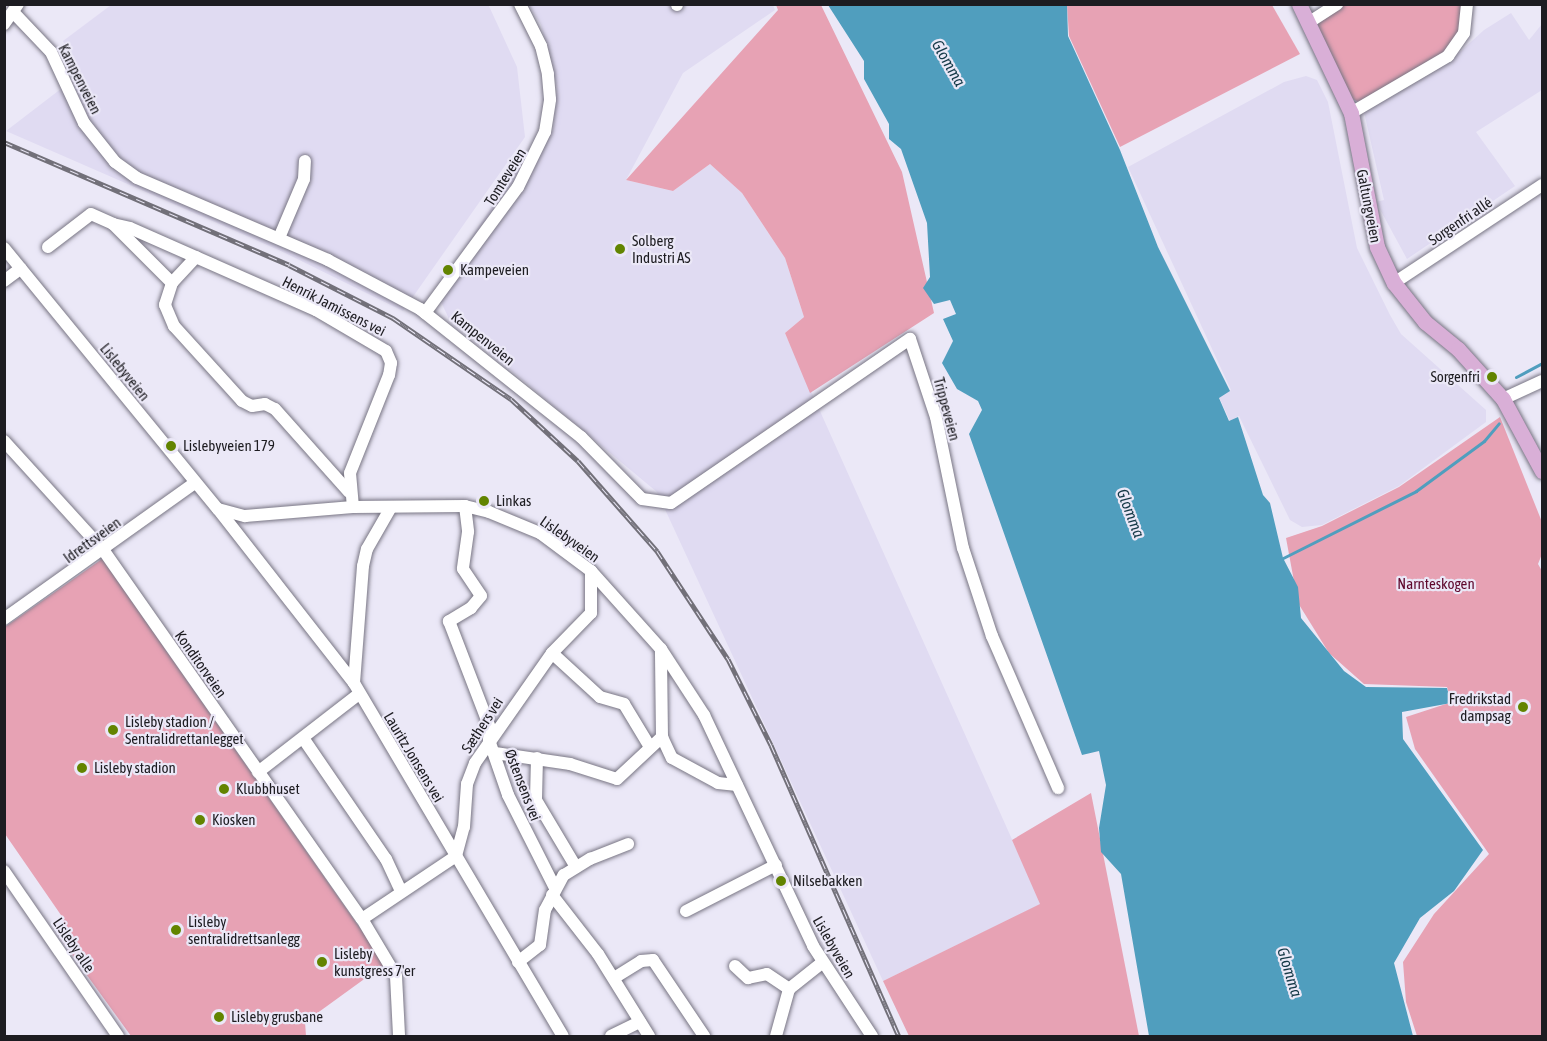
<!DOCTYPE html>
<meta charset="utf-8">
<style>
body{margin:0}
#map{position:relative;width:1547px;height:1041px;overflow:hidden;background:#ebe8f7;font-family:"Asap Condensed",sans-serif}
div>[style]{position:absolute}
.built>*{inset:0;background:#e0dbf2}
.green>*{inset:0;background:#e7a2b4}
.water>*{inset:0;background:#509ebe}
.stream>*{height:3px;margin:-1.5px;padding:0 1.5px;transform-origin:1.5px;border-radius:1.5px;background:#509ebe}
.roads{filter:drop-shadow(0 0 2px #787583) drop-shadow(0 0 2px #787583)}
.minor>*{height:12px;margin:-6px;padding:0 6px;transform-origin:6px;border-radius:6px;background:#fff}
.major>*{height:15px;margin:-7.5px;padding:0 7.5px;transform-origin:7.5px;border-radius:7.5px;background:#d9afd7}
.rail>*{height:5px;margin-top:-2.5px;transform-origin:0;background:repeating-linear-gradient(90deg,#ebe8f7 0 9px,#727079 0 18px);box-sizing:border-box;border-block:2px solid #727079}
.dots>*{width:16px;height:16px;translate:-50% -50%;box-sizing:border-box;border:3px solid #ebe8f7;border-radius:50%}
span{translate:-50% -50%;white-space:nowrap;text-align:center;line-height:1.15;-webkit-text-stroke:4.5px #ebe8f7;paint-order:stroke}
.street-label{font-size:15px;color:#1d1c21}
.poi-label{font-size:15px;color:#1d1c21}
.left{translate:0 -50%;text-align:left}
.right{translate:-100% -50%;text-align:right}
.park-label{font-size:15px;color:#5f082d}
.water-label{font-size:16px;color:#153947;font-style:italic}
.frame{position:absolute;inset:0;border:6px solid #1d1c21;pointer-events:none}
</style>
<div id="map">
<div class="built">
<i style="clip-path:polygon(488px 4px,517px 67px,525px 137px,403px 311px,281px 251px,6px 131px,79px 75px,63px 41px,111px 5px)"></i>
<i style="clip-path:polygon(529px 5px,773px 5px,775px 10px,683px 73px,626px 180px,673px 191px,710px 164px,742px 193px,785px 258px,804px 317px,785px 333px,1041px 904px,883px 981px,657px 492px,449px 319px,436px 291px,533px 144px,553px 131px,557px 87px,541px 25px)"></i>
<i style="clip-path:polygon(1511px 13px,1529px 40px,1542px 24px,1542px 90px,1476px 132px,1515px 186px,1407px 259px,1376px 202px,1384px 200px,1364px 112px,1449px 62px,1484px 30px)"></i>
<i style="clip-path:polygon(1306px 76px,1317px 80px,1328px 102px,1357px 248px,1390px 315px,1401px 334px,1486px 410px,1486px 422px,1399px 486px,1322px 525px,1302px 527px,1290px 520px,1239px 416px,1230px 421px,1219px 397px,1231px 390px,1128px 167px,1284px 82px)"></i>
</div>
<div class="green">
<i style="clip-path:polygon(776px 5px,821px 5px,902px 172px,934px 313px,810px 393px,785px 333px,804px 317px,785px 258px,742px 193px,710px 164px,673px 191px,626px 180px,778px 10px)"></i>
<i style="clip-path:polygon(1067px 5px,1272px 5px,1300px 54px,1120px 147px,1069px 36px)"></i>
<i style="clip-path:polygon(1343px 5px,1464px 5px,1457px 38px,1445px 53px,1361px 103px,1350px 98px,1315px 27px,1318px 20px)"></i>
<i style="clip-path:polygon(1500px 417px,1542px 522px,1542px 554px,1538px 564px,1542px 571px,1542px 1036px,1417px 1036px,1406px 1002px,1403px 962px,1434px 914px,1489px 854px,1415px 749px,1406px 717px,1452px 702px,1447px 687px,1364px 684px,1329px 653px,1298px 603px,1286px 538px,1322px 526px,1399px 487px)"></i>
<i style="clip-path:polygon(102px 559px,385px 964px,305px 1022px,306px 1036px,131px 1036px,60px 938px,63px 918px,5px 834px,5px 627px)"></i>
<i style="clip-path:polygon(1091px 793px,1139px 1036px,909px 1036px,883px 981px,1040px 904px,1012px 840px)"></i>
</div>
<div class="water">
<i style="clip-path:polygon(828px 5px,1067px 5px,1068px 36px,1120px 150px,1158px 247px,1230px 391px,1219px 398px,1229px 421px,1238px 417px,1263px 495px,1270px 503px,1283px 558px,1298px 587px,1301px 618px,1344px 671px,1366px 687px,1447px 688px,1451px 703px,1402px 712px,1403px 739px,1483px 850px,1454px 891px,1420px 918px,1394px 963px,1413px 1036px,1149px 1036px,1121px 874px,1101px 852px,1099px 828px,1106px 785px,1099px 751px,1082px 755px,969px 434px,982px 410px,978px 401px,957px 389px,942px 363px,953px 341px,943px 319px,956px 314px,950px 300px,934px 304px,923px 288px,930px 277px,927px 223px,901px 149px,889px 139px,889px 124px,864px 79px,864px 61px)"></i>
</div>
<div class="stream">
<i style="left:1516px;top:377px;width:30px;rotate:-28deg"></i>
<i style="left:1283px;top:558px;width:149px;rotate:-26.7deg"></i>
<i style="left:1416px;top:491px;width:84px;rotate:-36.3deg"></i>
<i style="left:1484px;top:441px;width:23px;rotate:-50deg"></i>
</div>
<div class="roads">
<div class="minor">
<i style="left:677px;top:4px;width:1px;rotate:90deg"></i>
<i style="left:13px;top:12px;width:55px;rotate:46.5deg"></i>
<i style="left:51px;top:52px;width:78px;rotate:65.1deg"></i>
<i style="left:84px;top:123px;width:50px;rotate:51.5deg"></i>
<i style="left:115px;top:162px;width:27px;rotate:36deg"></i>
<i style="left:137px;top:178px;width:208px;rotate:23.2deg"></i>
<i style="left:328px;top:260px;width:104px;rotate:28deg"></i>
<i style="left:420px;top:309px;width:206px;rotate:38.5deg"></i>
<i style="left:581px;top:437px;width:87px;rotate:45.5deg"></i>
<i style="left:642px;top:499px;width:29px;rotate:8deg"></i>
<i style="left:671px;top:503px;width:290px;rotate:-34.5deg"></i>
<i style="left:910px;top:339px;width:82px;rotate:71.6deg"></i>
<i style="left:936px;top:417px;width:134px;rotate:78.4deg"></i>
<i style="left:963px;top:548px;width:93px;rotate:71.8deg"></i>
<i style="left:992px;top:636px;width:166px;rotate:66.5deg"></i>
<i style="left:1308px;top:23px;width:35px;rotate:-33deg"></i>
<i style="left:4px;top:24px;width:24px;rotate:-55deg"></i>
<i style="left:1351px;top:113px;width:113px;rotate:-30.4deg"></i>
<i style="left:1448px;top:56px;width:28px;rotate:-55deg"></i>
<i style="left:1464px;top:33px;width:29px;rotate:-84deg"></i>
<i style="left:279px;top:238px;width:64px;rotate:-67deg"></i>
<i style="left:304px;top:179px;width:18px;rotate:-87deg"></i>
<i style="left:48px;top:247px;width:54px;rotate:-37.5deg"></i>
<i style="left:91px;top:214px;width:24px;rotate:24deg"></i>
<i style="left:4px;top:248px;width:338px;rotate:50.7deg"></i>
<i style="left:218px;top:509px;width:28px;rotate:15deg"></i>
<i style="left:245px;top:516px;width:108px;rotate:-4.8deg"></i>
<i style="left:353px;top:507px;width:112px;rotate:-0.5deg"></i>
<i style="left:465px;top:506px;width:25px;rotate:14deg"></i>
<i style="left:489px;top:512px;width:55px;rotate:22.4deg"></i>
<i style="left:540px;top:533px;width:64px;rotate:36.7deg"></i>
<i style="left:591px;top:571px;width:105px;rotate:48.1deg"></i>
<i style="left:661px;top:649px;width:79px;rotate:56.9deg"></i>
<i style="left:704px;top:715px;width:255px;rotate:64.7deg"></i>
<i style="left:813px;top:946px;width:108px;rotate:56.8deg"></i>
<i style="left:196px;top:257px;width:35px;rotate:133deg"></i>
<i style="left:172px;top:283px;width:83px;rotate:-135deg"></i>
<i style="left:113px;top:224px;width:17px;rotate:13deg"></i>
<i style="left:130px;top:228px;width:203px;rotate:23.8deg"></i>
<i style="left:316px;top:310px;width:81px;rotate:30.4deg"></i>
<i style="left:386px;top:351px;width:13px;rotate:67deg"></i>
<i style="left:391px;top:363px;width:12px;rotate:99deg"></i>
<i style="left:389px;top:375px;width:105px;rotate:111.7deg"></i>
<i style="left:350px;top:473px;width:34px;rotate:85deg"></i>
<i style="left:4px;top:281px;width:21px;rotate:-37deg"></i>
<i style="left:172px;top:283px;width:23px;rotate:108deg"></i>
<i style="left:165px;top:305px;width:23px;rotate:67deg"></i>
<i style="left:174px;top:326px;width:101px;rotate:47.8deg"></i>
<i style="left:242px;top:401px;width:11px;rotate:27deg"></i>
<i style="left:252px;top:406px;width:13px;rotate:-9deg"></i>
<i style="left:265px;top:404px;width:11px;rotate:27deg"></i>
<i style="left:275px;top:409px;width:111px;rotate:48.3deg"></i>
<i style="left:1394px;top:283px;width:178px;rotate:-33.5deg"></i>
<i style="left:425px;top:313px;width:157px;rotate:-53.6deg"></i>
<i style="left:518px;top:187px;width:61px;rotate:-63.9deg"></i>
<i style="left:545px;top:132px;width:33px;rotate:-81deg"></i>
<i style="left:550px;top:99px;width:25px;rotate:-95deg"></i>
<i style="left:548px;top:74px;width:29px;rotate:-104deg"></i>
<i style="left:541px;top:46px;width:47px;rotate:-116.6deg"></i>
<i style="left:1503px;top:399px;width:43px;rotate:-24.8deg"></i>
<i style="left:4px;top:441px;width:149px;rotate:47.7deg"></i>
<i style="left:104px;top:551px;width:449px;rotate:55deg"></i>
<i style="left:362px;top:919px;width:66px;rotate:59.2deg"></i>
<i style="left:396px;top:976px;width:60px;rotate:87.1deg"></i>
<i style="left:465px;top:506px;width:26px;rotate:83deg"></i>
<i style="left:468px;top:532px;width:37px;rotate:98deg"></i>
<i style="left:463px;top:569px;width:32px;rotate:56deg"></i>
<i style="left:481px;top:596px;width:16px;rotate:130deg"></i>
<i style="left:471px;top:608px;width:26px;rotate:149deg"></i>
<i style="left:449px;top:621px;width:115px;rotate:69deg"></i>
<i style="left:490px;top:728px;width:12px;rotate:95deg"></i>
<i style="left:489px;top:740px;width:58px;rotate:70.9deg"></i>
<i style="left:508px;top:795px;width:104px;rotate:63.2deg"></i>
<i style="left:218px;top:509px;width:221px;rotate:52deg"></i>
<i style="left:354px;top:683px;width:410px;rotate:59.4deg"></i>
<i style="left:4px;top:619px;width:234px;rotate:-35.5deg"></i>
<i style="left:552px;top:653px;width:65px;rotate:42.5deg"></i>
<i style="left:600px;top:697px;width:25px;rotate:16deg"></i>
<i style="left:624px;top:704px;width:50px;rotate:58.8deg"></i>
<i style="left:354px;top:683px;width:117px;rotate:-85.6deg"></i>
<i style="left:363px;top:566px;width:17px;rotate:-77deg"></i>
<i style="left:367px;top:549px;width:46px;rotate:-60.1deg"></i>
<i style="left:662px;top:737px;width:23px;rotate:65deg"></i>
<i style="left:672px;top:758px;width:52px;rotate:28.5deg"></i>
<i style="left:718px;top:783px;width:19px;rotate:6deg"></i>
<i style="left:303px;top:738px;width:147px;rotate:55.6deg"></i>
<i style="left:386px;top:859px;width:35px;rotate:65deg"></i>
<i style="left:495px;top:753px;width:76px;rotate:8.3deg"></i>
<i style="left:570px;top:764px;width:49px;rotate:17.7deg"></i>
<i style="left:617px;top:779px;width:62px;rotate:-43deg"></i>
<i style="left:662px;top:737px;width:88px;rotate:-90.7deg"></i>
<i style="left:537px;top:758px;width:42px;rotate:91.4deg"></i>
<i style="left:536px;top:800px;width:78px;rotate:59.2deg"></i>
<i style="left:258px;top:772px;width:128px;rotate:-37.7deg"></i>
<i style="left:4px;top:871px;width:201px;rotate:55.4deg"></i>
<i style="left:552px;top:895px;width:75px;rotate:52.1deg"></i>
<i style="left:598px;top:954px;width:97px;rotate:58.1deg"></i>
<i style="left:686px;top:911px;width:101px;rotate:-27.1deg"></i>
<i style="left:362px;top:919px;width:113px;rotate:-33.8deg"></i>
<i style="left:456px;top:856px;width:30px;rotate:-75deg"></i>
<i style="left:464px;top:827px;width:43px;rotate:-86deg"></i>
<i style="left:467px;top:784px;width:22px;rotate:-69deg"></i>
<i style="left:475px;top:763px;width:134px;rotate:-55deg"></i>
<i style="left:552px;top:653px;width:56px;rotate:-45.7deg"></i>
<i style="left:591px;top:613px;width:42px;rotate:-90deg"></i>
<i style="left:518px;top:962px;width:28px;rotate:-38deg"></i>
<i style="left:540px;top:945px;width:35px;rotate:-82deg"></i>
<i style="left:545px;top:910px;width:40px;rotate:-62deg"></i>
<i style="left:564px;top:875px;width:31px;rotate:-32deg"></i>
<i style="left:590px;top:859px;width:41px;rotate:-21.5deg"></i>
<i style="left:735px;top:966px;width:18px;rotate:43deg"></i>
<i style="left:748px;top:978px;width:19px;rotate:-12deg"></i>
<i style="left:767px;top:974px;width:27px;rotate:34deg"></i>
<i style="left:614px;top:978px;width:32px;rotate:-32deg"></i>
<i style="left:641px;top:961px;width:12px;rotate:-5deg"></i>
<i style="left:653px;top:960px;width:92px;rotate:56.1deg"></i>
<i style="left:611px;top:1036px;width:32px;rotate:-26deg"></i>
<i style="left:776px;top:1036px;width:49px;rotate:-74.5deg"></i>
<i style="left:789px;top:989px;width:43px;rotate:-38.5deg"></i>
</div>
<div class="major">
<i style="left:1299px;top:4px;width:121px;rotate:64.5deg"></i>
<i style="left:1351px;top:113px;width:136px;rotate:79deg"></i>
<i style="left:1377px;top:247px;width:40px;rotate:65deg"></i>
<i style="left:1394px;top:283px;width:50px;rotate:51.5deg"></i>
<i style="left:1425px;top:322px;width:43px;rotate:39.3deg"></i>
<i style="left:1458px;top:349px;width:67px;rotate:48deg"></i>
<i style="left:1503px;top:399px;width:82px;rotate:61.6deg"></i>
</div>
</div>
<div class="rail">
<i style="left:4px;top:142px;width:310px;rotate:23.3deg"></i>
<i style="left:289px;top:265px;width:117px;rotate:27deg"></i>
<i style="left:393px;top:318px;width:143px;rotate:34.5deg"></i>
<i style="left:511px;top:399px;width:91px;rotate:42.8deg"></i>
<i style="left:578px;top:461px;width:120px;rotate:48.7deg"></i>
<i style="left:657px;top:551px;width:129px;rotate:56.7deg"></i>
<i style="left:728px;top:659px;width:96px;rotate:63.4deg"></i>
<i style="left:771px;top:745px;width:318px;rotate:66.3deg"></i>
</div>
<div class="dots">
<i style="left:620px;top:249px;background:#628400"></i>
<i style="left:448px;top:270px;background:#628400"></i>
<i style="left:1492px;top:377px;background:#628400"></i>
<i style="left:171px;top:446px;background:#628400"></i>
<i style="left:484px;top:501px;background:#628400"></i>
<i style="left:1523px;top:707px;background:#628400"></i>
<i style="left:113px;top:730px;background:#628400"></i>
<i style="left:82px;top:768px;background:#628400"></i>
<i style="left:224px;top:789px;background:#628400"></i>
<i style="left:200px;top:820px;background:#628400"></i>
<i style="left:781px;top:881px;background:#628400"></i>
<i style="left:176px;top:930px;background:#628400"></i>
<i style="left:322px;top:962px;background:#628400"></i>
<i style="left:219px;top:1017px;background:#628400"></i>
</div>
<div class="street-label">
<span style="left:80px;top:79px;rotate:63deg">Kampenveien</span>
<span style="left:505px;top:177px;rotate:-58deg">Tomteveien</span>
<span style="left:1369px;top:206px;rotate:79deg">Galtungveien</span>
<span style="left:1460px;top:221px;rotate:-34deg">Sorgenfri allé</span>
<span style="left:334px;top:306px;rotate:27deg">Henrik Jamissens vei</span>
<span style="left:483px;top:338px;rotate:39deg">Kampenveien</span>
<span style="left:125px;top:372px;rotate:51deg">Lislebyveien</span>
<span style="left:947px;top:409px;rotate:75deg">Trippeveien</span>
<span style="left:570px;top:539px;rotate:35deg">Lislebyveien</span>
<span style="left:92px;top:540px;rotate:-36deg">Idrettsveien</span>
<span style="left:201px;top:664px;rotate:55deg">Konditorveien</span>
<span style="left:482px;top:725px;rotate:-57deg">Sæthers vei</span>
<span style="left:414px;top:757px;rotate:59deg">Lauritz Jonsens vei</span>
<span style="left:523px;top:785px;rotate:69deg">Østensens vei</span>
<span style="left:74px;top:945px;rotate:56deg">Lisleby alle</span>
<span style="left:834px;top:947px;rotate:60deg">Lislebyveien</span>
</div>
<div class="poi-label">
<span class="left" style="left:632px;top:249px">Solberg<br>Industri AS</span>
<span class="left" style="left:460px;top:270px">Kampeveien</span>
<span class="right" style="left:1480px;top:377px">Sorgenfri</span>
<span class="left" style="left:183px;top:446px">Lislebyveien 179</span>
<span class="left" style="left:496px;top:501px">Linkas</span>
<span class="right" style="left:1511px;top:707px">Fredrikstad<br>dampsag</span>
<span class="left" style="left:125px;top:730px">Lisleby stadion /<br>Sentralidrettanlegget</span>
<span class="left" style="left:94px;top:768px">Lisleby stadion</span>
<span class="left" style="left:236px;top:789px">Klubbhuset</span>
<span class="left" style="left:212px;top:820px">Kiosken</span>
<span class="left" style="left:793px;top:881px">Nilsebakken</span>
<span class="left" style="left:188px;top:930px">Lisleby<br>sentralidrettsanlegg</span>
<span class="left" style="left:334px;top:962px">Lisleby<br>kunstgress 7'er</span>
<span class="left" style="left:231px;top:1017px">Lisleby grusbane</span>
</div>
<div class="park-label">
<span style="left:1436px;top:584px">Narnteskogen</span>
</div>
<div class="water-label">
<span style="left:949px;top:63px;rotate:60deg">Glomma</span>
<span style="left:1131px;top:513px;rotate:69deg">Glomma</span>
<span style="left:1290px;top:972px;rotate:73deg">Glomma</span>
</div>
<div class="frame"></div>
</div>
